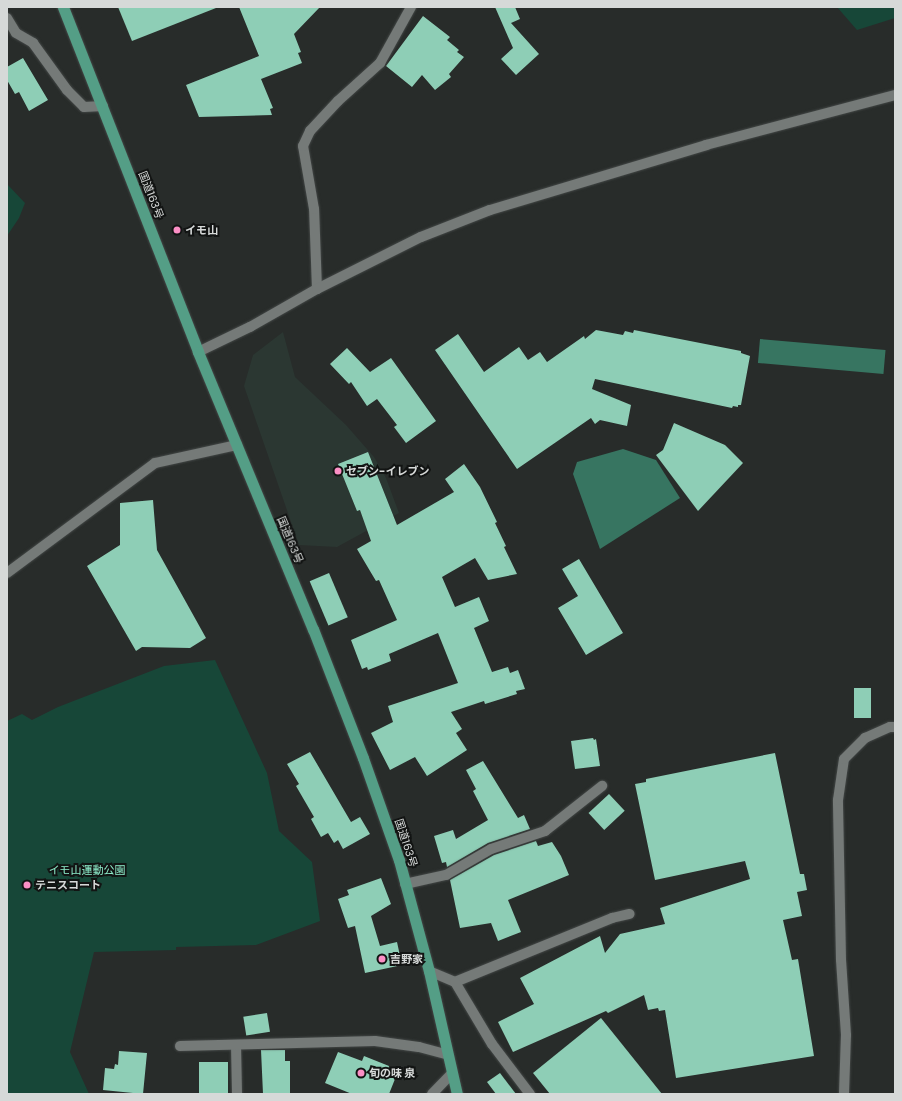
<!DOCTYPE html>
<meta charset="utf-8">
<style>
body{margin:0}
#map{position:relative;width:902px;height:1101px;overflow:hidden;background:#282c2a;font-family:Poppins,"Noto Sans JP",sans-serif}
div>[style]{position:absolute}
.built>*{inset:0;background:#2b3732}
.green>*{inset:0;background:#174738}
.water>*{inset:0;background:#377561;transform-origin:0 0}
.building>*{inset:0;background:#8eceb6;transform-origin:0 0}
.roads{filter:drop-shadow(0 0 1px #434746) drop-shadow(0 0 1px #434746)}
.service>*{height:10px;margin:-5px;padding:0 5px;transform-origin:5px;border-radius:5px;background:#757a78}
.minor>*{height:10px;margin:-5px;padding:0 5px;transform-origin:5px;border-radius:5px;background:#757a78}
.tertiary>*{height:10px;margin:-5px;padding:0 5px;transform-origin:5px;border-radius:5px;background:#757a78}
.trunk>*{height:11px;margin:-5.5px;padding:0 5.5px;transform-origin:5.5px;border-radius:5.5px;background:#549e86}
.dots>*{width:11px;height:11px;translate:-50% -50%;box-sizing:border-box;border:2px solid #121413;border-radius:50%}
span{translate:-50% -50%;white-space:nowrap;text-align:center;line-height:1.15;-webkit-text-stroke:4px #121413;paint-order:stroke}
.street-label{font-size:11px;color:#d6d9d8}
.poi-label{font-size:11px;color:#d6d9d8;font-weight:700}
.left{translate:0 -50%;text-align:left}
.park-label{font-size:11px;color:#8eedcb}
.frame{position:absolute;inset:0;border:8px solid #d6d9d8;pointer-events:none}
</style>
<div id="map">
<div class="built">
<i style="clip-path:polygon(283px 332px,295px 377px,346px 425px,374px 457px,386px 478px,399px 513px,337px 547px,299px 545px,244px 386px,253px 355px)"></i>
</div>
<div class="green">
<i style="clip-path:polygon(837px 7px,895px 7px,895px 18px,857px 30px)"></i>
<i style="clip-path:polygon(7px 184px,25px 203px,19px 218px,7px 236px)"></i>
<i style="clip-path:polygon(215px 660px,267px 773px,279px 831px,312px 862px,320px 921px,256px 945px,176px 947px,176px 950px,94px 952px,70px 1052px,89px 1094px,7px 1094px,7px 721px,22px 714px,32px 720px,58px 707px,164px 666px)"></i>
</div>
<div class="water">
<i style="left:760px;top:339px;width:126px;height:24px;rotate:5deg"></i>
<i style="clip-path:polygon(623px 449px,656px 460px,680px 498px,600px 549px,573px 474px,577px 462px)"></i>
</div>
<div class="building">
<i style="clip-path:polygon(118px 7px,216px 7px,216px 8px,132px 41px)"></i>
<i style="clip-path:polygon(239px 7px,320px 7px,294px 34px,301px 52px,298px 53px,302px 63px,261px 79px,273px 108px,270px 109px,272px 115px,199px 117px,186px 85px,259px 56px)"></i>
<i style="clip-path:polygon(495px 7px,515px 7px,520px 19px,511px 23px,539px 54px,516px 75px,501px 59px,513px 48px)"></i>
<i style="clip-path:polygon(423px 16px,450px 37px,447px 40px,459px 50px,457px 52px,464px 57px,449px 74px,451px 77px,435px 90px,422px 75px,412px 87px,386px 66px)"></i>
<i style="clip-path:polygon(23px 58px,48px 100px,29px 111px,19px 92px,15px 94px,7px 80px,7px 67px)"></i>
<i style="clip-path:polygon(596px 330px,623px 335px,625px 331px,633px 333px,634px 330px,741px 351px,741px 353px,750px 356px,741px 405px,738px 405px,738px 407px,733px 406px,732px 408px,595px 379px,592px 389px,631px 405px,627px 426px,600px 420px,595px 424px,591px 418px,517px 469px,435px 350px,458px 334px,484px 372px,519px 347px,528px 360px,540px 352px,547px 362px,584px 336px,585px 339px)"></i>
<i style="clip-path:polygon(347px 348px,370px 372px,391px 358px,436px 421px,406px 443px,394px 427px,397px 425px,377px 399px,367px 406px,351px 382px,349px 384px,330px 364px)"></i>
<i style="clip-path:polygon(674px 423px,725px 445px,743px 463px,698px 511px,656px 455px,663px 450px)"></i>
<i style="clip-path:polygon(368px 452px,397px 525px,454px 492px,445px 479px,464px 464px,480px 487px,497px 522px,495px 523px,506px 546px,504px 547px,517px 574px,488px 580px,475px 558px,442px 577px,455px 607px,479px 597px,489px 621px,474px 628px,492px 672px,508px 667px,510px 673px,518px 670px,525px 689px,516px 691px,517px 694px,485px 704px,484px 701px,451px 712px,462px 729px,456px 733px,467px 750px,427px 776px,415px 757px,390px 770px,371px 733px,393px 722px,388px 706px,458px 683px,438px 633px,389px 654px,391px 661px,368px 670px,367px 667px,362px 669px,351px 640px,397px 620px,379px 580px,376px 581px,370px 571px,357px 549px,371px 541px,360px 510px,357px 511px,338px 464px)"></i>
<i style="clip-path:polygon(153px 500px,157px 550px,206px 638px,190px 648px,142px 647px,136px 651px,87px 566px,120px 545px,120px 503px)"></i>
<i style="clip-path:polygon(579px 559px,623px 633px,586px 655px,558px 608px,578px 596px,562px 569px)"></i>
<i style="left:329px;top:573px;width:48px;height:21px;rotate:67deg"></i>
<i style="left:854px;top:688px;width:17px;height:30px"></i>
<i style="clip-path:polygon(593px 738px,594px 740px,596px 739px,600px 766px,575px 769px,571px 741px)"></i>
<i style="clip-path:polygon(310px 752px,351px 822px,360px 817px,370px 834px,343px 849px,338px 840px,334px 843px,328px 833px,321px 837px,311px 819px,314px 817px,296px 786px,299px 784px,287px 764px)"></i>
<i style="clip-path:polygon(775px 753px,800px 874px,804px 874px,807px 890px,797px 892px,802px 916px,783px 920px,792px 960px,798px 959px,814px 1056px,676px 1078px,665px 1010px,659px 1011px,658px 1008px,648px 1010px,644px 995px,608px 1013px,606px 1011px,513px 1052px,498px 1022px,534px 1004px,520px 978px,600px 936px,605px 953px,620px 934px,665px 924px,660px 908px,750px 879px,745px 861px,655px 880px,635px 784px,646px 782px,646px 779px)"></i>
<i style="clip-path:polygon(483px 761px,518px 818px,524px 815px,530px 829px,488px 843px,447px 867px,446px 862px,442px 863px,434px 836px,453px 830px,456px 839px,488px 820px,473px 791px,476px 789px,466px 770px)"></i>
<i style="left:609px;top:794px;width:23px;height:28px;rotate:47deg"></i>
<i style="clip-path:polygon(536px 841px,538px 846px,552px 842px,561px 856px,569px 875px,508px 900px,521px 932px,498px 941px,491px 923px,460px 928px,450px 880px,494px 855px)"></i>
<i style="clip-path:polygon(381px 878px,391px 904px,371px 916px,380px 946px,397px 942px,402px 965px,365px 973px,355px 926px,348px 928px,338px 899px,349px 895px,347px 890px)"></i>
<i style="left:267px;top:1013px;width:19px;height:24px;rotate:81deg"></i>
<i style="clip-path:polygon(601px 1018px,662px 1094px,550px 1094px,533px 1073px)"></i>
<i style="clip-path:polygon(261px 1050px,285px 1050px,285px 1061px,290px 1061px,290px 1094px,263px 1094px)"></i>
<i style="clip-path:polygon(119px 1051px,147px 1053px,143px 1094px,103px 1090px,105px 1068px,114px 1069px,115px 1064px,118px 1065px)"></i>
<i style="clip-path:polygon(338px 1052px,362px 1061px,364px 1056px,389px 1066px,388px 1071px,397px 1074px,389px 1094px,352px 1094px,325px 1083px)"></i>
<i style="left:199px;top:1062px;width:29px;height:31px"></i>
<i style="clip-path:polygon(500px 1073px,516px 1094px,496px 1094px,487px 1082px)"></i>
</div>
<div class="roads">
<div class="service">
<i style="left:7px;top:573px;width:184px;rotate:-36.6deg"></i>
<i style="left:155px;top:463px;width:84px;rotate:-12.4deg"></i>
<i style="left:405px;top:884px;width:42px;rotate:-12.4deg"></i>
<i style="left:446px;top:875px;width:52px;rotate:-30deg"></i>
<i style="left:491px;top:849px;width:57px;rotate:-18.4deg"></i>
<i style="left:545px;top:831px;width:73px;rotate:-38.3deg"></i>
<i style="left:455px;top:982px;width:170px;rotate:-22.2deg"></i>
<i style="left:612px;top:918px;width:18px;rotate:-13deg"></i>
<i style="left:236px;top:1045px;width:49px;rotate:88.8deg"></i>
<i style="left:180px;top:1046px;width:195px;rotate:-1.5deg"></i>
<i style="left:375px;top:1041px;width:44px;rotate:7.8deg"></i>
<i style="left:419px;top:1047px;width:30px;rotate:15deg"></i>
</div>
<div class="minor">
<i style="left:7px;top:18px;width:17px;rotate:59deg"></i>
<i style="left:16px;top:33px;width:20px;rotate:30deg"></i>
<i style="left:33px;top:43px;width:58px;rotate:54.1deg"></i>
<i style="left:67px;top:90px;width:24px;rotate:45deg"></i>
<i style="left:84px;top:107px;width:19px;rotate:-3deg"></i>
<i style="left:317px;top:289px;width:80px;rotate:-92.1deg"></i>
<i style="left:314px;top:209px;width:64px;rotate:-99.9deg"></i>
<i style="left:303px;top:146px;width:17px;rotate:-65deg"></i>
<i style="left:310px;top:131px;width:41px;rotate:-47deg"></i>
<i style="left:338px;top:101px;width:57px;rotate:-42.1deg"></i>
<i style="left:380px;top:63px;width:64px;rotate:-61deg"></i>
<i style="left:429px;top:971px;width:28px;rotate:23deg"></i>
<i style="left:455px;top:982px;width:72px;rotate:59.2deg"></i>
<i style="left:492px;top:1044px;width:63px;rotate:52.8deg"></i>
<i style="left:844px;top:1094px;width:59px;rotate:-88.1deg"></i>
<i style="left:846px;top:1035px;width:75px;rotate:-93.8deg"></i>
<i style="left:841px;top:960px;width:160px;rotate:-91.1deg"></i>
<i style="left:838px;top:800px;width:41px;rotate:-81.7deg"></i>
<i style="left:844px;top:759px;width:30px;rotate:-45deg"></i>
<i style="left:865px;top:738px;width:27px;rotate:-24deg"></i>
<i style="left:890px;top:727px;width:5px"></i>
</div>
<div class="tertiary">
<i style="left:198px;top:352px;width:58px;rotate:-25.7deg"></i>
<i style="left:250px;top:327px;width:77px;rotate:-29.6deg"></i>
<i style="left:317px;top:289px;width:116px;rotate:-26.6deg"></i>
<i style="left:421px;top:237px;width:74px;rotate:-21.4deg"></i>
<i style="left:490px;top:210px;width:226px;rotate:-16.7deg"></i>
<i style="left:706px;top:145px;width:196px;rotate:-14.8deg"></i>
<i style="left:432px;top:1094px;width:29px;rotate:-46deg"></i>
</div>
<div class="trunk">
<i style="left:63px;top:7px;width:370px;rotate:68.6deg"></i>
<i style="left:198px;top:352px;width:300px;rotate:67.5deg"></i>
<i style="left:313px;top:629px;width:138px;rotate:68.8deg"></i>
<i style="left:363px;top:758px;width:108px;rotate:70.6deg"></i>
<i style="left:399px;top:860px;width:115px;rotate:74.9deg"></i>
<i style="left:429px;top:971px;width:126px;rotate:77.2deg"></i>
</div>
</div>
<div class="dots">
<i style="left:177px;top:230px;background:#fb8fc5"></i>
<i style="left:338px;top:471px;background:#fb8fc5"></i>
<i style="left:27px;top:885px;background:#fb8fc5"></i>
<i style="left:382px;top:959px;background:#fb8fc5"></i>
<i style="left:361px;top:1073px;background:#fb8fc5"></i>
</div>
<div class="street-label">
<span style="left:151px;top:195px;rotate:69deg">国道163号</span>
<span style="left:290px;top:540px;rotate:67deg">国道163号</span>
<span style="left:406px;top:843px;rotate:72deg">国道163号</span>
</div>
<div class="poi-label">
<span class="left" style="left:185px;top:230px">イモ山</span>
<span class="left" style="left:346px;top:471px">セブン-イレブン</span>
<span class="left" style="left:35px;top:885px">テニスコート</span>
<span class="left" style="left:390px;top:959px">吉野家</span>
<span class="left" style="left:369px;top:1073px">旬の味 泉</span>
</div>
<div class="park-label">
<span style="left:87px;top:870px">イモ山運動公園</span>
</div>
<div class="frame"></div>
</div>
